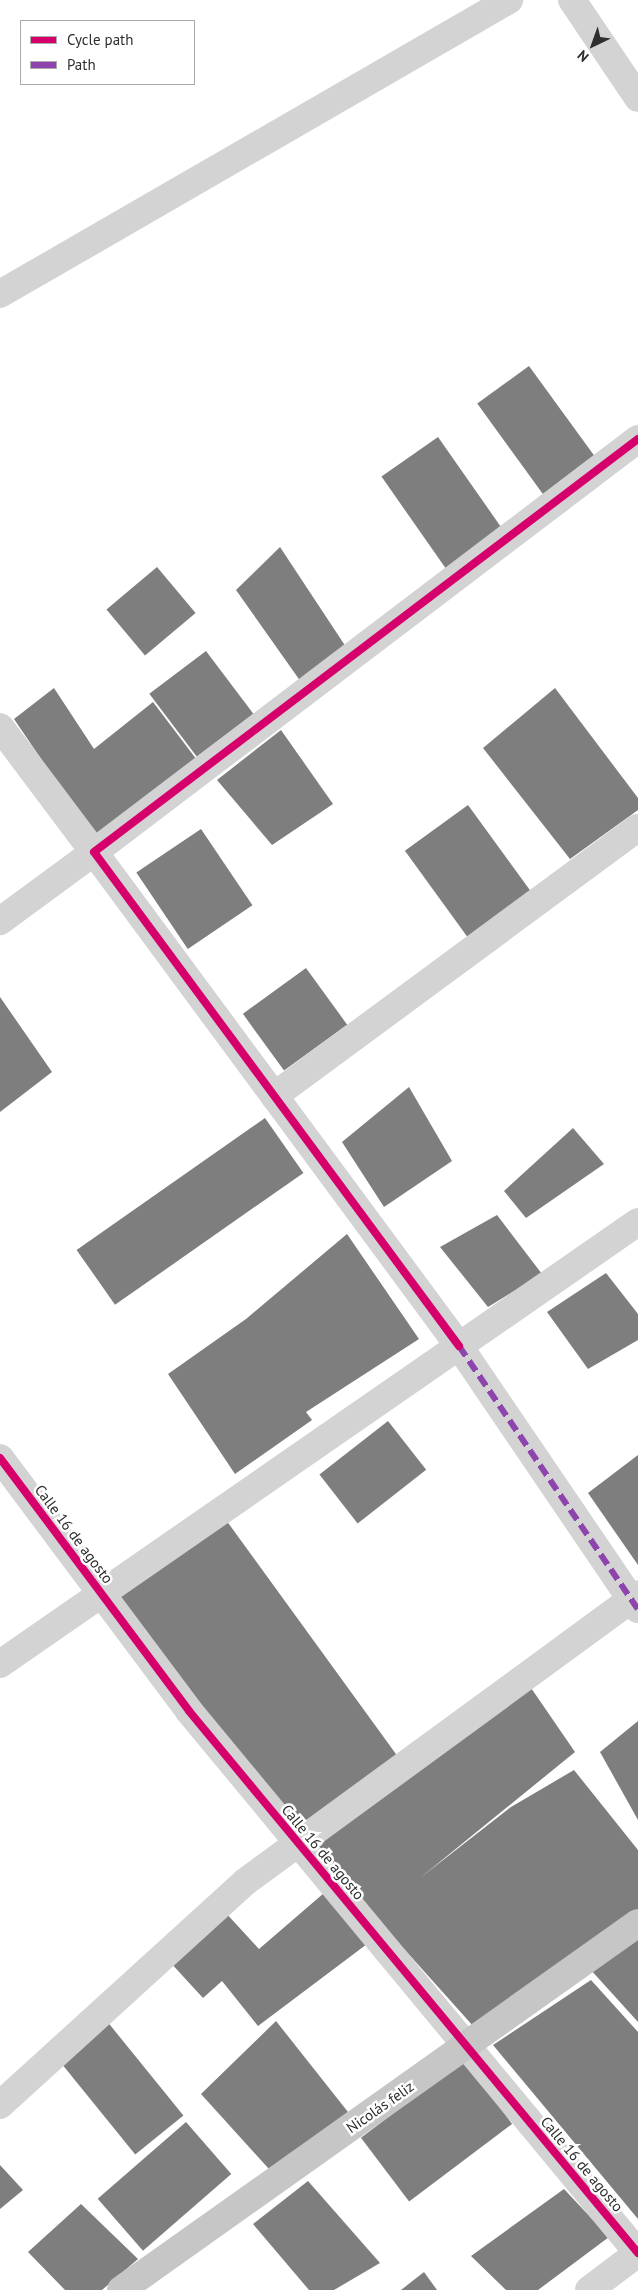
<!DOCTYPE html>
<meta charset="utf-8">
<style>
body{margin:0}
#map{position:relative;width:638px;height:2290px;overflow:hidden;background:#fff;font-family:"PT Sans",sans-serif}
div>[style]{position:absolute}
.building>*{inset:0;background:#7e7e7e;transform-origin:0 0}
.minor>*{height:28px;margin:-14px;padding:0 14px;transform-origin:14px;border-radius:14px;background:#d3d3d3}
.major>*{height:28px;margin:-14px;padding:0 14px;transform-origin:14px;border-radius:14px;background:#c6c6c6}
.quiet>*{height:6px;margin-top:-3px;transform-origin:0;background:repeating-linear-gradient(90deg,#8e44ad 0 12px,transparent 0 18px)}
.cycleway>*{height:8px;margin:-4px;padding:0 4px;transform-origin:4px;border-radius:4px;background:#d6006c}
span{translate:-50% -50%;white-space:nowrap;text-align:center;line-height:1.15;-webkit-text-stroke:5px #fff;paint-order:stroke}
.street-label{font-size:15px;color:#2e2e2e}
.legend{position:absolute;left:20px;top:20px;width:175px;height:65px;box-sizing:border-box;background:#fff;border:1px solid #ababab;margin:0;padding:6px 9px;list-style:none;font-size:15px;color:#2e2e2e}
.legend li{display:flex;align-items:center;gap:10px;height:25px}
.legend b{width:25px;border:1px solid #ababab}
.north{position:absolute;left:568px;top:20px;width:50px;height:50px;-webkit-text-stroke:4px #fff;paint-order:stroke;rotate:222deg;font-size:14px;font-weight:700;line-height:20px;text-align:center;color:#2e2e2e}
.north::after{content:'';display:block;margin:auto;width:18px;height:22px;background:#2e2e2e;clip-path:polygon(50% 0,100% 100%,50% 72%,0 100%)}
</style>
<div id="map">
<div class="building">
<i style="left:529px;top:366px;width:112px;height:64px;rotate:54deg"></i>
<i style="left:438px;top:437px;width:114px;height:69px;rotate:55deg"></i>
<i style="clip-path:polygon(280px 547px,346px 647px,301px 682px,236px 590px)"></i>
<i style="left:157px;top:567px;width:60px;height:66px;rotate:50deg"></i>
<i style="left:206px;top:651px;width:79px;height:71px;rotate:53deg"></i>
<i style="clip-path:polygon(54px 688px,94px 749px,153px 702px,197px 760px,96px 840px,14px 719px)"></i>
<i style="clip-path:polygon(555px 688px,638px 798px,638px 810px,570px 859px,483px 748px)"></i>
<i style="clip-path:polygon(281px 730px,333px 804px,272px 845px,217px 780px)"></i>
<i style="left:468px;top:805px;width:108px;height:78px;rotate:54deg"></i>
<i style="left:201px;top:829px;width:92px;height:78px;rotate:56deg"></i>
<i style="left:306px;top:968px;width:70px;height:78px;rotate:54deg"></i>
<i style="clip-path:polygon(0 997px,52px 1072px,0 1112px)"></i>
<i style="clip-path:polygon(409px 1087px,452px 1161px,384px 1207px,342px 1142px)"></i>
<i style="left:265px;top:1118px;width:67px;height:230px;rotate:55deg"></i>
<i style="clip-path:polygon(573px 1128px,604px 1164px,526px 1218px,504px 1191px)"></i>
<i style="clip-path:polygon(497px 1215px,542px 1274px,488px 1307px,440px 1247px)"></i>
<i style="clip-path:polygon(347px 1234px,419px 1339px,306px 1412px,312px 1420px,235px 1474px,168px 1374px,246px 1319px)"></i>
<i style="clip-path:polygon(606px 1273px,638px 1314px,638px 1340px,588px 1369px,547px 1312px)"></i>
<i style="left:388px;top:1421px;width:62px;height:87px;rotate:52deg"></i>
<i style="clip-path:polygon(638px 1455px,638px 1565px,588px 1493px)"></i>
<i style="left:226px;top:1520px;width:295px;height:134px;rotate:54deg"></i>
<i style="clip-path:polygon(529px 1685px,575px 1752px,420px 1878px,511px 1807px,574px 1770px,638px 1850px,638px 1911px,474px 2027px,310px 1844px)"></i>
<i style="clip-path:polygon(638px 1721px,638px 1820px,600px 1752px)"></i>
<i style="clip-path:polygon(324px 1893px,367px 1944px,258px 2026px,222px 1981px,203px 1998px,169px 1961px,224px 1911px,259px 1949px)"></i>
<i style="clip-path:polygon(638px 1935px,638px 2022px,590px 1969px)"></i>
<i style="clip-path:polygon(591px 1980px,638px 2032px,638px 2219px,493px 2045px)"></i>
<i style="left:106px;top:2020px;width:123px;height:62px;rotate:51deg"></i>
<i style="clip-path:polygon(276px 2021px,348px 2112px,269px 2169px,201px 2094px)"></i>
<i style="left:464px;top:2060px;width:80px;height:129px;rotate:53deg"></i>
<i style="left:186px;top:2122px;width:69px;height:117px;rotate:49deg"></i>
<i style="clip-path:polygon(0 2165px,23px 2190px,0 2209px)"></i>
<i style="clip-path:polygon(308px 2181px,380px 2263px,334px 2290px,309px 2290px,253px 2224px)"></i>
<i style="clip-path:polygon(564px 2189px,609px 2237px,538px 2290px,506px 2290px,471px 2256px)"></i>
<i style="clip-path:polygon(81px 2204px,138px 2259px,102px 2290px,65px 2290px,28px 2252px)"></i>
<i style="clip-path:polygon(424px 2272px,437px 2290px,401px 2290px)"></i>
</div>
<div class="minor">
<i style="left:572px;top:0;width:118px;rotate:56deg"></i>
<i style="left:0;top:294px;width:588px;rotate:-30.01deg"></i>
<i style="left:638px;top:439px;width:683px;rotate:142.79deg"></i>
<i style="left:94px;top:852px;width:614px;rotate:53.54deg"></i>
<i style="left:459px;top:1346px;width:318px;rotate:55.8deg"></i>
<i style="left:0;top:727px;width:156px;rotate:53.1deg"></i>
<i style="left:94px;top:852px;width:117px;rotate:143.7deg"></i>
<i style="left:274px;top:1096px;width:452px;rotate:-36.4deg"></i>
<i style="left:0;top:1458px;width:316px;rotate:53.2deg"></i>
<i style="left:189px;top:1711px;width:704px;rotate:50.36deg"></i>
<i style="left:0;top:1664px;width:776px;rotate:-34.71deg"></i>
<i style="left:0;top:2105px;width:331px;rotate:-42.3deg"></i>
<i style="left:245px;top:1882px;width:487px;rotate:-36.2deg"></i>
<i style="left:589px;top:2290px;width:61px;rotate:-37.1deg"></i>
</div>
<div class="major">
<i style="left:121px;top:2290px;width:634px;rotate:-35.37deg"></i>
</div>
<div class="quiet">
<i style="left:459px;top:1346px;width:318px;rotate:55.8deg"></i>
</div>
<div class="cycleway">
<i style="left:459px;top:1346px;width:614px;rotate:-126.46deg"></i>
<i style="left:94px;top:852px;width:683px;rotate:-37.21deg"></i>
<i style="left:0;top:1458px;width:316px;rotate:53.2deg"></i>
<i style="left:189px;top:1711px;width:704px;rotate:50.36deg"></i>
</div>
<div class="street-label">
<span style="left:74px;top:1534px;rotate:53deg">Calle 16 de agosto</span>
<span style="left:323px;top:1852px;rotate:50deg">Calle 16 de agosto</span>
<span style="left:380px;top:2107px;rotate:-35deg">Nicolás feliz</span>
<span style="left:582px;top:2164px;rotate:50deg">Calle 16 de agosto</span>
</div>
<ul class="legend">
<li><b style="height:6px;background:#d6006c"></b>Cycle path</li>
<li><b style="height:6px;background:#8e44ad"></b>Path</li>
</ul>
<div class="north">N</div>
</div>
